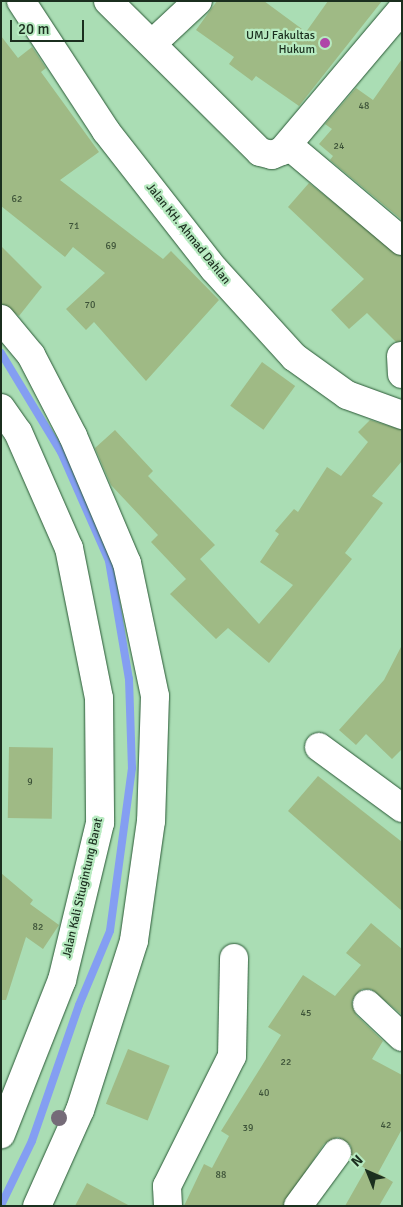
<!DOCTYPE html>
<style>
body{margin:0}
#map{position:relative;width:403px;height:1207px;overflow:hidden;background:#aaddb4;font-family:Signika,sans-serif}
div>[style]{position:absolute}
.stream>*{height:8px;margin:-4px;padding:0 4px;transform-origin:4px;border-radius:4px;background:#849ef2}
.building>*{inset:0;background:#9fba85;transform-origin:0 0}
.roads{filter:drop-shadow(0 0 1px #295835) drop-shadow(0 0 1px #295835)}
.minor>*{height:28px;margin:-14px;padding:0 14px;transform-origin:14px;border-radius:14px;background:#fff}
.trees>*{width:16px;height:16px;margin:-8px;border-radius:50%;background:#756b78}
.dots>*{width:14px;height:14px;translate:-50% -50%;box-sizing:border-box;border:2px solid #b7eac0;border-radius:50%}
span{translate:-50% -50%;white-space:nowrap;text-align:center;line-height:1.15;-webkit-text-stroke:4.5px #b7eac0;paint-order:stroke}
.number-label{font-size:10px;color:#3c5238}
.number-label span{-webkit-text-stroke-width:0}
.poi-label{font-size:12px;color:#1b2f1f}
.right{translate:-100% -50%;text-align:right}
.street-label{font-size:12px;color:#1b2f1f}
.frame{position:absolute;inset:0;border:2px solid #1b2f1f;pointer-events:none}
.north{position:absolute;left:343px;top:1147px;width:50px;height:50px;-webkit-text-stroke:4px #b7eac0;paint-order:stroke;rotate:316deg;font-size:14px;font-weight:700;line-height:20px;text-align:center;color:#1b2f1f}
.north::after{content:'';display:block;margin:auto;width:18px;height:22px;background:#1b2f1f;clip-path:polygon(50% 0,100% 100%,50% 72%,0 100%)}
.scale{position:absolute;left:10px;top:20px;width:74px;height:22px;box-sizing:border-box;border:2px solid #1b2f1f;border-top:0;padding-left:6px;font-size:15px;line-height:18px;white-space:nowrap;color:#1b2f1f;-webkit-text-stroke:4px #b7eac0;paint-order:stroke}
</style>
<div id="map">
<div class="stream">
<i style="left:1px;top:353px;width:116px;rotate:58.8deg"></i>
<i style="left:61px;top:452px;width:119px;rotate:66.2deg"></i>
<i style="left:109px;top:561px;width:120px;rotate:80.4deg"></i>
<i style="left:129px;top:679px;width:89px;rotate:88.1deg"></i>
<i style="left:132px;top:768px;width:164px;rotate:97.7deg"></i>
<i style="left:110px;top:931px;width:80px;rotate:112.7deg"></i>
<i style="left:79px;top:1005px;width:144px;rotate:109.1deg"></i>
<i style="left:32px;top:1141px;width:71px;rotate:115.8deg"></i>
</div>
<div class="building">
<i style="clip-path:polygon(217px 1px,264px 1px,306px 32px,328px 1px,382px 1px,299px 106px,256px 76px,252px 81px,229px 64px,234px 57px,196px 30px)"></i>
<i style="clip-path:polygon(1px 36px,18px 58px,32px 47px,46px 68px,41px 72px,99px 152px,60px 180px,163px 259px,171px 251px,219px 300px,146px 381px,94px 322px,86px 330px,66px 309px,105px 273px,73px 247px,65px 257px,1px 206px)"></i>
<i style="clip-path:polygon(402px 59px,402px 220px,330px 160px,333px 156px,319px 144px,332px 129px,325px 124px,356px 88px,373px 100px)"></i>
<i style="clip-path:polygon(309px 183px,402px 256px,402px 341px,396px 342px,367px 313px,349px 329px,331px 310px,364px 279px,288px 207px)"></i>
<i style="clip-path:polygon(1px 246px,42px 287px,19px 316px,1px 303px)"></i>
<i style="left:262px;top:362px;width:41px;height:54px;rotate:36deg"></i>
<i style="clip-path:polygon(370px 420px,402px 430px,402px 461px,372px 496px,383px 503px,345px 553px,352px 559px,269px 663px,228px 628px,216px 639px,170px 594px,186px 579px,151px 542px,158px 535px,111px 485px,95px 448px,115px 430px,153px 471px,148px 476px,215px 545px,200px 559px,259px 624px,293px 585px,260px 562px,279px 534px,275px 531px,294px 509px,298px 512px,327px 467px,341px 476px,368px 442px,358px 432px)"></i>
<i style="clip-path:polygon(402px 645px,402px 749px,392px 759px,366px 734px,356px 745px,339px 730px,384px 680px)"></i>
<i style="left:9px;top:747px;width:44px;height:71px;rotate:1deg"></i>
<i style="clip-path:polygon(318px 776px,402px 842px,402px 911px,288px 811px)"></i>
<i style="clip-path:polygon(1px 873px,33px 900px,30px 904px,59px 925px,43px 949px,26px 937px,6px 1000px,1px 1000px)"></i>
<i style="clip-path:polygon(371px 923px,402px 949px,401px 1014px,371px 989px,362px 989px,352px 1001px,356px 1015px,383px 1041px,372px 1059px,402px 1075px,402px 1129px,378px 1173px,393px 1182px,379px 1206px,345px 1206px,366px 1169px,351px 1159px,351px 1146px,338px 1137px,324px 1144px,283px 1206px,184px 1206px,204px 1164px,212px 1168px,229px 1136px,221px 1131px,281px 1035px,268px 1027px,303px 975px,335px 996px,361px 965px,346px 953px)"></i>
<i style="left:128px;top:1049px;width:45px;height:59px;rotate:22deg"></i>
<i style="clip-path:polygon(87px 1183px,130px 1206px,75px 1206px)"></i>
</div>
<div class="roads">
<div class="minor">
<i style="left:21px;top:1px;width:155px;rotate:56.8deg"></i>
<i style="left:106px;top:131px;width:175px;rotate:52deg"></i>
<i style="left:214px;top:269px;width:119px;rotate:47.7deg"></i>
<i style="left:294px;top:357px;width:65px;rotate:35.6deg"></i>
<i style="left:347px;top:395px;width:59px;rotate:20deg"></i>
<i style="left:108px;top:1px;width:214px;rotate:44.8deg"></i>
<i style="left:260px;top:152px;width:12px;rotate:14deg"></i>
<i style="left:272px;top:155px;width:11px;rotate:-22deg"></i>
<i style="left:282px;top:151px;width:186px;rotate:-49.8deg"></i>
<i style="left:154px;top:42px;width:60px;rotate:-43deg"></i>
<i style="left:288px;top:145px;width:149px;rotate:40.1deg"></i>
<i style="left:1px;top:319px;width:47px;rotate:50.2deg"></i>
<i style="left:31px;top:355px;width:91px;rotate:62.6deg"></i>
<i style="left:73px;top:436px;width:138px;rotate:67deg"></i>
<i style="left:127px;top:563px;width:136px;rotate:78.1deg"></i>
<i style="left:155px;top:696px;width:125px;rotate:91.8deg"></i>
<i style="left:151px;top:821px;width:121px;rotate:98.1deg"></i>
<i style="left:134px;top:941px;width:177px;rotate:107.7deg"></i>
<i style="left:80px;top:1110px;width:105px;rotate:114.1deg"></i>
<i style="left:401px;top:356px;width:18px;rotate:87deg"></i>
<i style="left:1px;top:408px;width:29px;rotate:55deg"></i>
<i style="left:18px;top:432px;width:127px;rotate:66.3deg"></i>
<i style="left:69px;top:548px;width:153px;rotate:78.7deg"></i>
<i style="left:99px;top:698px;width:125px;rotate:89.5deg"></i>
<i style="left:100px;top:823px;width:162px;rotate:103.6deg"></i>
<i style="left:62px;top:980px;width:166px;rotate:111.6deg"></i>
<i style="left:319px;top:747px;width:103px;rotate:36.3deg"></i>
<i style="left:367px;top:1004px;width:48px;rotate:43.3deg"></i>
<i style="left:168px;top:1206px;width:20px;rotate:-93deg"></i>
<i style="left:167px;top:1186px;width:145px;rotate:-63.4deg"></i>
<i style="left:232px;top:1056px;width:98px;rotate:-88.8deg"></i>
<i style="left:298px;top:1206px;width:66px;rotate:-53.7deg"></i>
</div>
</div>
<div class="trees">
<i style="left:59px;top:1118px"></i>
</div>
<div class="dots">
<i style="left:325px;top:43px;background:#af46a8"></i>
</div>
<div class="number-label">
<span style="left:364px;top:107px">48</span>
<span style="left:339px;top:147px">24</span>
<span style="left:17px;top:200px">62</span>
<span style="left:74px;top:227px">71</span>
<span style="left:111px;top:247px">69</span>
<span style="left:90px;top:306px">70</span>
<span style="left:30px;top:783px">9</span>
<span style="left:38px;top:928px">82</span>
<span style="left:306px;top:1014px">45</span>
<span style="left:286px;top:1063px">22</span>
<span style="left:264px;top:1094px">40</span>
<span style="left:386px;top:1126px">42</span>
<span style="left:248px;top:1129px">39</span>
<span style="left:221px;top:1176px">88</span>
</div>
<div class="poi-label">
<span class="right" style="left:315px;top:43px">UMJ Fakultas<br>Hukum</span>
</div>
<div class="street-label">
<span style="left:188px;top:234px;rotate:51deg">Jalan KH. Ahmad Dahlan</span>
<span style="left:83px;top:888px;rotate:-77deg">Jalan Kali Situgintung Barat</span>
</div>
<div class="frame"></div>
<div class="north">N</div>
<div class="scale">20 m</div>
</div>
